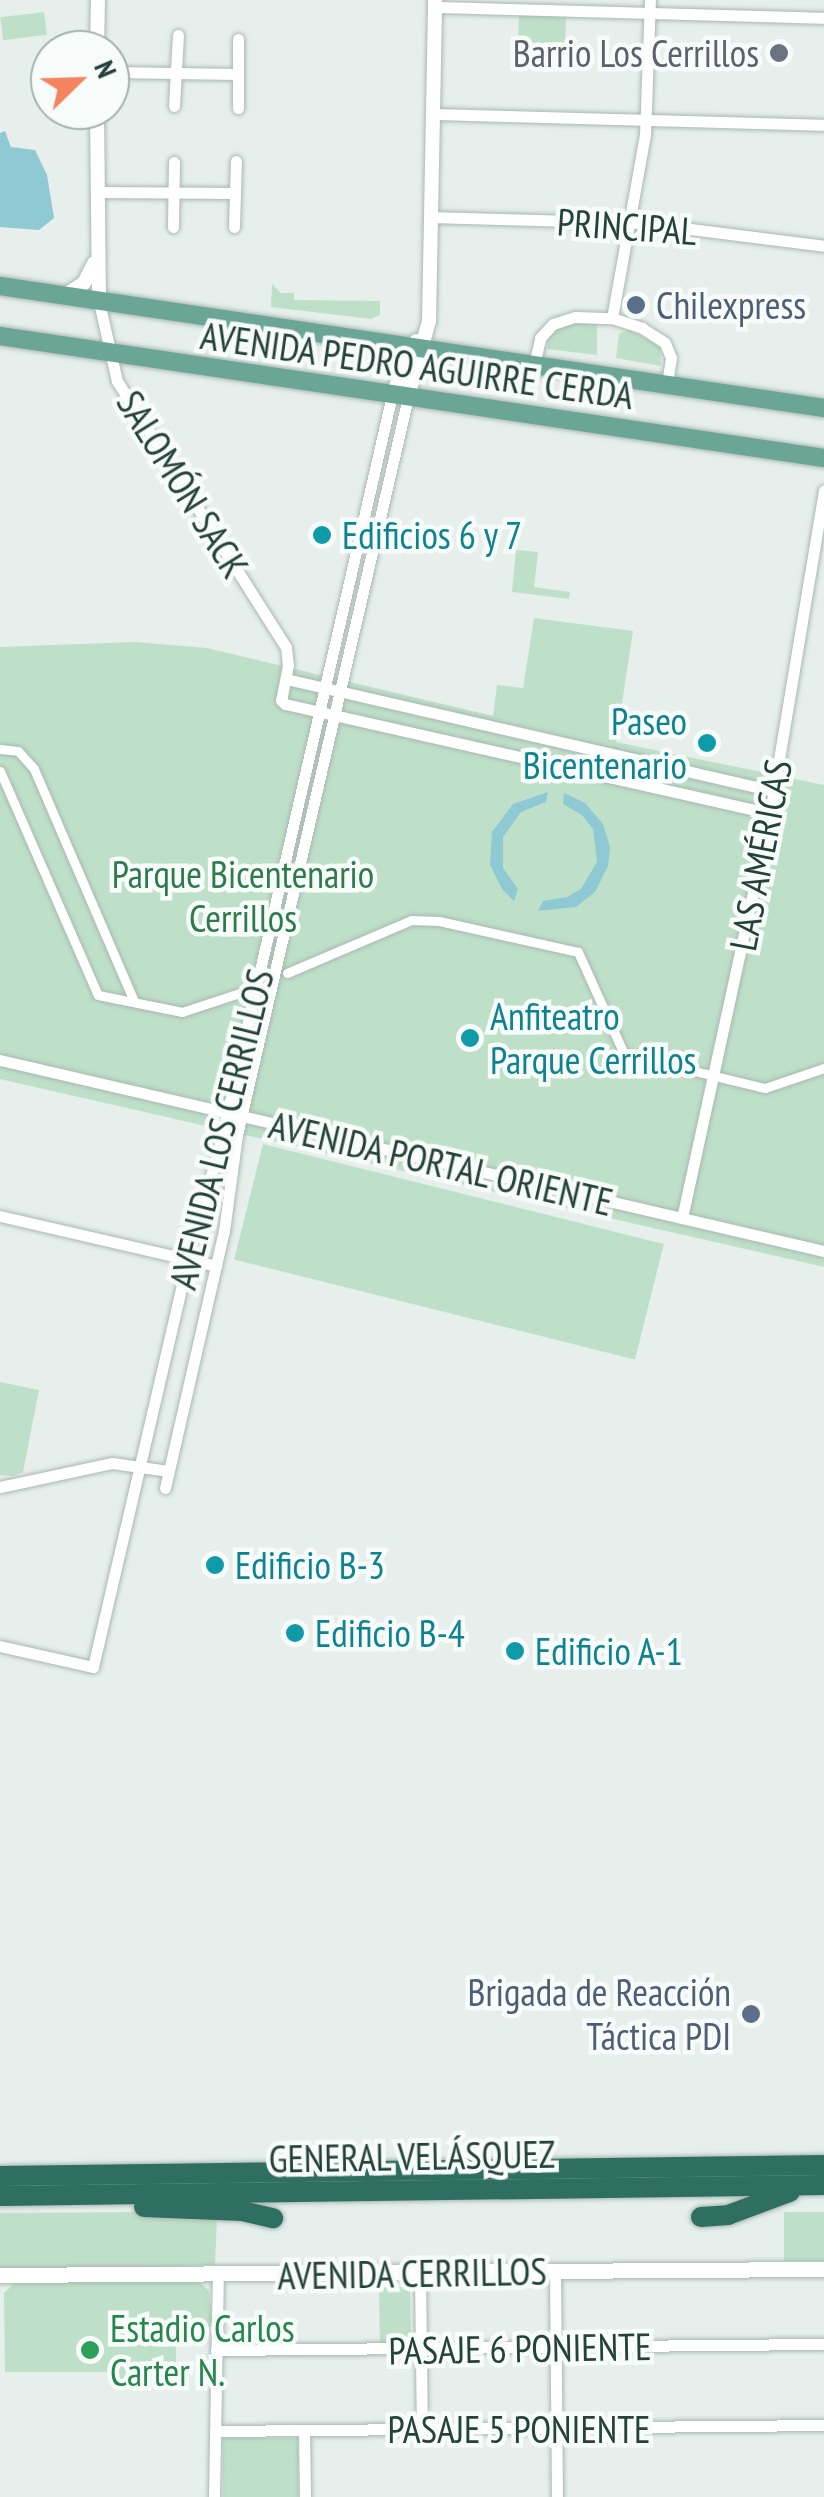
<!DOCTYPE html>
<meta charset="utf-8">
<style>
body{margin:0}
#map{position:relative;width:824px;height:2497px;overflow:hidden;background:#e6efeb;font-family:"PT Sans Narrow",sans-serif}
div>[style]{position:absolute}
.green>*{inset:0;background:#bfe0c8;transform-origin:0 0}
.water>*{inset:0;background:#8ec9d4}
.roads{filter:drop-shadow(0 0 2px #a8b8b2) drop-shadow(0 0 2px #a8b8b2)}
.pedestrian>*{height:9px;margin:-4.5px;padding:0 4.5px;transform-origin:4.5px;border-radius:4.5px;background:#fff}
.minor>*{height:11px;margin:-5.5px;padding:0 5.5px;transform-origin:5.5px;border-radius:5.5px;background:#fff}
.tertiary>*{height:14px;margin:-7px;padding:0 7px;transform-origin:7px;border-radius:7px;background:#fff}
.secondary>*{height:15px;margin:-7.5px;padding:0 7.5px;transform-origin:7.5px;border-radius:7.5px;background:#fff}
.primary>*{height:18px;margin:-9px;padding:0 9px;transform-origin:9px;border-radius:9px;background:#6aa596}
.motorway>*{height:20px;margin:-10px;padding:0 10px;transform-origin:10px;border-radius:10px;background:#2f6f62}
.dots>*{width:28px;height:28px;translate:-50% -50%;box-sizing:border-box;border:5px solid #f7fbf9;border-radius:50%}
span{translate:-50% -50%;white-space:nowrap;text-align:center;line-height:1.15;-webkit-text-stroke:9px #f7fbf9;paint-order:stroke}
.worship-label{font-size:38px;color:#5b616d}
.right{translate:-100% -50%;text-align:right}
.street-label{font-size:38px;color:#24423a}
.service-label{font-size:38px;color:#4e5e75}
.left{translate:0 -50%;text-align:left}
.culture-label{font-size:38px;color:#0d838f}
.park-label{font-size:38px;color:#2d7a4b}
.leisure-label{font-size:38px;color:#27864d}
.north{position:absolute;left:30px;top:30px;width:100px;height:100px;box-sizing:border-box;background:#f7fbf9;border:2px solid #a3b1ad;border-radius:50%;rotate:67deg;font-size:28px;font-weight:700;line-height:40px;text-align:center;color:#24423a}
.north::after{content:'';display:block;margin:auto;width:35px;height:45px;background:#f4845f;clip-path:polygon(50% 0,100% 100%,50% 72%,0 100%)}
</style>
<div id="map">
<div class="green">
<i style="left:44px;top:12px;width:23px;height:44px;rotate:83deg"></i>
<i style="clip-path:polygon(519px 13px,566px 15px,565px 48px,559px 53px,522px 52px,518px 46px)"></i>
<i style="clip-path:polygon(272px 284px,281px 293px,294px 293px,294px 300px,380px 301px,380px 315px,371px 319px,271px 307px)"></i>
<i style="clip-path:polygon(597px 323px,597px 355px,547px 349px,550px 332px,560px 324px)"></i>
<i style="clip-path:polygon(629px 330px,660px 346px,661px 366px,616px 358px,619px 334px)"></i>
<i style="clip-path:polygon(516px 550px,538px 552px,534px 587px,570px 592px,569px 599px,512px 592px)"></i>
<i style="clip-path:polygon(534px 618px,633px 631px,616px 742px,824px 785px,824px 1267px,0 1079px,0 647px,135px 642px,207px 648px,493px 716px,497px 685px,523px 688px)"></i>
<i style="left:263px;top:1144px;width:413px;height:119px;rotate:14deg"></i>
<i style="clip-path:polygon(0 1382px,39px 1390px,23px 1472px,12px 1476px,0 1475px)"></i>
<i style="clip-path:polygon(153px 2212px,217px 2217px,215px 2265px,0 2271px,0 2213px)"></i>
<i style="left:784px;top:2212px;width:40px;height:49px"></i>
<i style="clip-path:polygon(17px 2281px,200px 2282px,209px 2291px,212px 2327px,176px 2326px,176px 2381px,113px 2382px,113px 2372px,5px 2372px,4px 2293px)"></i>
<i style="left:410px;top:2287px;width:56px;height:31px;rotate:89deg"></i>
<i style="left:223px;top:2438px;width:75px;height:59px"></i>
</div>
<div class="water">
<i style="clip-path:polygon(5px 131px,11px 147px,35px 150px,47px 175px,54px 218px,39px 230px,0 227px,0 133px)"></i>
<i style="clip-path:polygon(548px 792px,546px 802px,521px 812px,503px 837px,503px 868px,518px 889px,514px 901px,502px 889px,490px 865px,492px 832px,513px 804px)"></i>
<i style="clip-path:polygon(564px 793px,585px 803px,603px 824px,610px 847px,608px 866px,595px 892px,576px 907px,538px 911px,543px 901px,567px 897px,581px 889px,597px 862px,593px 829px,582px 815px,563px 804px)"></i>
</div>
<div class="roads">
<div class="pedestrian">
<i style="left:0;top:749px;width:18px;rotate:6deg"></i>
<i style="left:18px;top:751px;width:24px;rotate:48deg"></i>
<i style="left:34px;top:769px;width:253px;rotate:66.7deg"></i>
<i style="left:0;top:771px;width:244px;rotate:66.4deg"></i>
<i style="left:98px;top:995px;width:86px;rotate:11.4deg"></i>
<i style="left:182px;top:1012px;width:67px;rotate:-18.2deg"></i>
<i style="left:287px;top:973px;width:135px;rotate:-23.1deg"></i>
<i style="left:411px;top:920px;width:28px;rotate:2deg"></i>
<i style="left:439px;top:921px;width:142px;rotate:12.6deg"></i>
<i style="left:578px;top:952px;width:112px;rotate:65.7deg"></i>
<i style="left:624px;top:1054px;width:145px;rotate:13.6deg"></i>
<i style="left:765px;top:1088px;width:62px;rotate:-18.7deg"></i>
</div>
<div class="minor">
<i style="left:435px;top:7px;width:389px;rotate:1.6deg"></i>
<i style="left:110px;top:72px;width:128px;rotate:0.9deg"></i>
<i style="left:174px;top:106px;width:71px;rotate:-86.8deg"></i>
<i style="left:238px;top:108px;width:69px;rotate:-90deg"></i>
<i style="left:432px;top:114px;width:392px;rotate:1.6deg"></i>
<i style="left:97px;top:192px;width:138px;rotate:0.4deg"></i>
<i style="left:429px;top:217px;width:214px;rotate:1.6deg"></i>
<i style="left:643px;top:223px;width:182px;rotate:7.2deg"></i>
<i style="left:173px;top:227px;width:65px;rotate:-89.1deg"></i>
<i style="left:234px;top:227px;width:66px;rotate:-88.3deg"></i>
<i style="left:99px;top:302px;width:81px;rotate:77.2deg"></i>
<i style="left:117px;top:381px;width:315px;rotate:57.6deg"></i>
<i style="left:286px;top:647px;width:18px;rotate:84deg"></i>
<i style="left:288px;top:665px;width:36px;rotate:101deg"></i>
<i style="left:281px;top:700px;width:6px;rotate:45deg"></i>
<i style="left:285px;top:704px;width:497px;rotate:12.7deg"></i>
<i style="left:612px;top:318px;width:186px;rotate:-79.8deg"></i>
<i style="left:645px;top:135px;width:135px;rotate:-87.9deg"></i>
<i style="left:534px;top:365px;width:28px;rotate:-77deg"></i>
<i style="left:540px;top:338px;width:19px;rotate:-47deg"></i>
<i style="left:553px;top:324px;width:23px;rotate:-18deg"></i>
<i style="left:575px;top:317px;width:37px;rotate:2deg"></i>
<i style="left:612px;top:318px;width:32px;rotate:18deg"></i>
<i style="left:642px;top:328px;width:27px;rotate:33deg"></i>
<i style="left:665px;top:343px;width:16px;rotate:68deg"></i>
<i style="left:671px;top:358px;width:26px;rotate:99deg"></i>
<i style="left:286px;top:679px;width:501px;rotate:12.93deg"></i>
<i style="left:0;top:1060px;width:846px;rotate:13.05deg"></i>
<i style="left:0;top:1216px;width:222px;rotate:13deg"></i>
<i style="left:682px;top:1218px;width:414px;rotate:-77.7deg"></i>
<i style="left:770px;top:813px;width:327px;rotate:-80.5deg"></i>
<i style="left:0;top:1487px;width:115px;rotate:-12.1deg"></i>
<i style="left:112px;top:1463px;width:57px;rotate:8.1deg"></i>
<i style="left:165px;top:1488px;width:264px;rotate:-77.1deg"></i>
<i style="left:224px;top:1231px;width:97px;rotate:-82.3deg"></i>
<i style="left:237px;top:1135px;width:758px;rotate:-76.95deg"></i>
<i style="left:0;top:1646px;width:95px;rotate:12.7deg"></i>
<i style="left:93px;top:1667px;width:453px;rotate:-76.9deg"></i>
<i style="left:196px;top:1226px;width:80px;rotate:-73.4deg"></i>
<i style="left:219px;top:1149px;width:774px;rotate:-77.08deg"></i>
<i style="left:555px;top:2271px;width:226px;rotate:89.5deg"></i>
<i style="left:420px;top:2273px;width:157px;rotate:89.3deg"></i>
<i style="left:216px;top:2350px;width:608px;rotate:-0.57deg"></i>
<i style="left:215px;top:2431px;width:609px;rotate:-0.56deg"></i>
<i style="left:304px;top:2431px;width:66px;rotate:89.1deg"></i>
<i style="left:214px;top:2497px;width:222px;rotate:-89deg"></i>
</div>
<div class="tertiary">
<i style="left:97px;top:50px;width:50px;rotate:-88.9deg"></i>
<i style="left:97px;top:110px;width:192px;rotate:89.4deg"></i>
<i style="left:64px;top:296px;width:24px;rotate:-33deg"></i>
<i style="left:84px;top:283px;width:22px;rotate:-63deg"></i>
<i style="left:392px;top:395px;width:59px;rotate:-66deg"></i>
<i style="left:408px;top:397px;width:79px;rotate:-74.6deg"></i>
<i style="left:429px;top:321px;width:321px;rotate:-88.9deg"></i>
</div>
<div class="secondary">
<i style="left:0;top:2275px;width:824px;rotate:-0.42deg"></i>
</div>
<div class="primary">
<i style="left:0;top:286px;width:833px;rotate:8.42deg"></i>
<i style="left:0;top:336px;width:833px;rotate:8.42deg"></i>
</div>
<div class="motorway">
<i style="left:0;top:2176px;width:824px;rotate:-0.76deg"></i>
<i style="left:0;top:2196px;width:824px;rotate:-0.76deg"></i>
<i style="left:144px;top:2207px;width:98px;rotate:2.3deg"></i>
<i style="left:242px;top:2211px;width:32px;rotate:13deg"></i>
<i style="left:701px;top:2217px;width:27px;rotate:-4deg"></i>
<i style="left:728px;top:2215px;width:66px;rotate:-20.4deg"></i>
</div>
</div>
<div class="dots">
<i style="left:779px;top:53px;background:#6b7280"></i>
<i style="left:636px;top:305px;background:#5c6f8a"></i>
<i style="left:322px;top:535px;background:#0f9aa8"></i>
<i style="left:707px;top:743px;background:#0f9aa8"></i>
<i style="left:470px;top:1038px;background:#0f9aa8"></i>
<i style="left:215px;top:1565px;background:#0f9aa8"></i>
<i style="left:295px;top:1633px;background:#0f9aa8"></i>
<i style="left:515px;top:1651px;background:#0f9aa8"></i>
<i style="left:751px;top:2014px;background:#5c6f8a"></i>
<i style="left:90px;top:2350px;background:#2e9e5b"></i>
</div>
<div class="worship-label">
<span class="right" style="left:759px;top:53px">Barrio Los Cerrillos</span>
</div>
<div class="street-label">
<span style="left:627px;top:226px;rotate:4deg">PRINCIPAL</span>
<span style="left:417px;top:365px;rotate:8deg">AVENIDA PEDRO AGUIRRE CERDA</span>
<span style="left:183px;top:484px;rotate:58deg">SALOMÓN SACK</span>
<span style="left:760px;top:855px;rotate:-79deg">LAS AMÉRICAS</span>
<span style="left:221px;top:1129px;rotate:-76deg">AVENIDA LOS CERRILLOS</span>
<span style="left:441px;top:1163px;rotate:13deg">AVENIDA PORTAL ORIENTE</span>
<span style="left:412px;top:2156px;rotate:-1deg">GENERAL VELÁSQUEZ</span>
<span style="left:412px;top:2273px;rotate:-1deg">AVENIDA CERRILLOS</span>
<span style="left:520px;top:2348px;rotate:-1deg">PASAJE 6 PONIENTE</span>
<span style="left:519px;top:2429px">PASAJE 5 PONIENTE</span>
</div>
<div class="service-label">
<span class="left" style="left:656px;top:305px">Chilexpress</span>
<span class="right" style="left:731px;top:2014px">Brigada de Reacción<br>Táctica PDI</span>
</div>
<div class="culture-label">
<span class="left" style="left:342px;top:535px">Edificios 6 y 7</span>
<span class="right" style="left:687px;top:743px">Paseo<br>Bicentenario</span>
<span class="left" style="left:490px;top:1038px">Anfiteatro<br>Parque Cerrillos</span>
<span class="left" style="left:235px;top:1565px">Edificio B-3</span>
<span class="left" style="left:315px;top:1633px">Edificio B-4</span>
<span class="left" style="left:535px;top:1651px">Edificio A-1</span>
</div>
<div class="park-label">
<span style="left:243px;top:896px">Parque Bicentenario<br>Cerrillos</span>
</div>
<div class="leisure-label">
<span class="left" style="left:110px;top:2350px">Estadio Carlos<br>Carter N.</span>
</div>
<div class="north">N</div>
</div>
